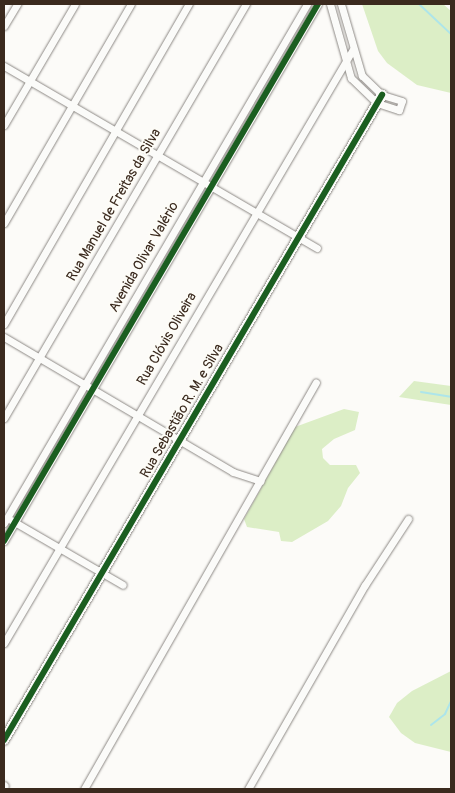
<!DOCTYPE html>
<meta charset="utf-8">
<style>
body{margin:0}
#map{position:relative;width:455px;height:793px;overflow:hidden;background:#fcfbf8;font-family:Pangolin,sans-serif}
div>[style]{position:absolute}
.green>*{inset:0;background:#dceec6}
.stream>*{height:2px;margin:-1px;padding:0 1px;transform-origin:1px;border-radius:1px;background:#ade5ea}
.roads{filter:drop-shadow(0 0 1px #8d8985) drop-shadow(0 0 1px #8d8985)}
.street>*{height:7px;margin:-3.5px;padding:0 3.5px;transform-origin:3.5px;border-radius:3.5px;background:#fbfbf9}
.secondary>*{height:10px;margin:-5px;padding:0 5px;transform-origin:5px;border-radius:5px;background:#fbfbf9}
.cycleway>*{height:6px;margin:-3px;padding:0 3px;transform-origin:3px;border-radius:3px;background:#1b5e20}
span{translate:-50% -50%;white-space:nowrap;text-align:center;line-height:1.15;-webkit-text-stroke:4px #fdfcf7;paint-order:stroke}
.street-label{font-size:14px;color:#3b2a1e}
.frame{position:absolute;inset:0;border:5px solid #3b2a1e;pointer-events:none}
</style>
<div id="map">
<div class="green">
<i style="clip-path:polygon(362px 4px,443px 4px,451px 11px,451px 93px,417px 85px,387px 63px,378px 51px)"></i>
<i style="clip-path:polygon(414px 381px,451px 386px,451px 405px,399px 397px)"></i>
<i style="clip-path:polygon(344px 409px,359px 412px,355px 430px,334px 439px,322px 449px,323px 458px,330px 465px,356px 465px,360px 473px,348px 488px,341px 506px,328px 521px,292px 542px,281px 541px,279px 532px,247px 527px,244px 519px,295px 427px)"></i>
<i style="clip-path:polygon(451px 671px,451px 752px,415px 743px,401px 733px,389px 717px,397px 703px,412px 691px)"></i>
</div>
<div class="stream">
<i style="left:419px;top:4px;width:44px;rotate:43.2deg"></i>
<i style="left:421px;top:392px;width:30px;rotate:9deg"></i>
<i style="left:431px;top:725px;width:18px;rotate:-38deg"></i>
<i style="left:445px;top:714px;width:14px;rotate:-65deg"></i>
</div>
<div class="roads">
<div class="street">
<i style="left:330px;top:4px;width:77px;rotate:74.2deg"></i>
<i style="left:351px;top:78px;width:36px;rotate:44deg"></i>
<i style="left:377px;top:103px;width:23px;rotate:18deg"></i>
<i style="left:399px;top:110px;width:9px;rotate:-72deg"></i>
<i style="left:402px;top:101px;width:21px;rotate:-163deg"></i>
<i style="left:382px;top:95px;width:28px;rotate:-136deg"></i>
<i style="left:362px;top:76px;width:75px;rotate:-106.3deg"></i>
<i style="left:4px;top:26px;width:26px;rotate:-59deg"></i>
<i style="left:4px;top:66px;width:362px;rotate:30.2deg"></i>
<i style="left:4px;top:125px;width:140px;rotate:-59.6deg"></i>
<i style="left:4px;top:223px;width:253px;rotate:-59.9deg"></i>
<i style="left:4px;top:324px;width:370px;rotate:-60deg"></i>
<i style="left:4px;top:337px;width:266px;rotate:30.5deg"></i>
<i style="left:233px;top:472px;width:29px;rotate:18deg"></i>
<i style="left:4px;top:418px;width:480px;rotate:-59.7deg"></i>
<i style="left:11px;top:520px;width:129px;rotate:30.1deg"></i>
<i style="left:4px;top:523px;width:601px;rotate:-59.72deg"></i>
<i style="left:4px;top:541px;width:622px;rotate:-59.68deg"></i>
<i style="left:4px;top:643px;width:689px;rotate:-59.56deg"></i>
<i style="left:4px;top:785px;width:1px;rotate:45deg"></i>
<i style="left:84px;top:789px;width:468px;rotate:-60.3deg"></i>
<i style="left:248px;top:789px;width:235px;rotate:-60.2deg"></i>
<i style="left:365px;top:585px;width:79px;rotate:-56.9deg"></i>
</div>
<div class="secondary">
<i style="left:4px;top:740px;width:748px;rotate:-59.63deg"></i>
</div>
</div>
<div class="cycleway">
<i style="left:4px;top:541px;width:622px;rotate:-59.68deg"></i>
<i style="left:4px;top:740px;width:748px;rotate:-59.63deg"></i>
</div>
<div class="street-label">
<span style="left:114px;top:205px;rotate:-60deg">Rua Manuel de Freitas da Silva</span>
<span style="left:144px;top:257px;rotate:-60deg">Avenida Olivar Valério</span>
<span style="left:167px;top:339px;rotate:-60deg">Rua Clóvis Oliveira</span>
<span style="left:182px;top:411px;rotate:-60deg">Rua Sebastião R. M. e Silva</span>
</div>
<div class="frame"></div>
</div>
